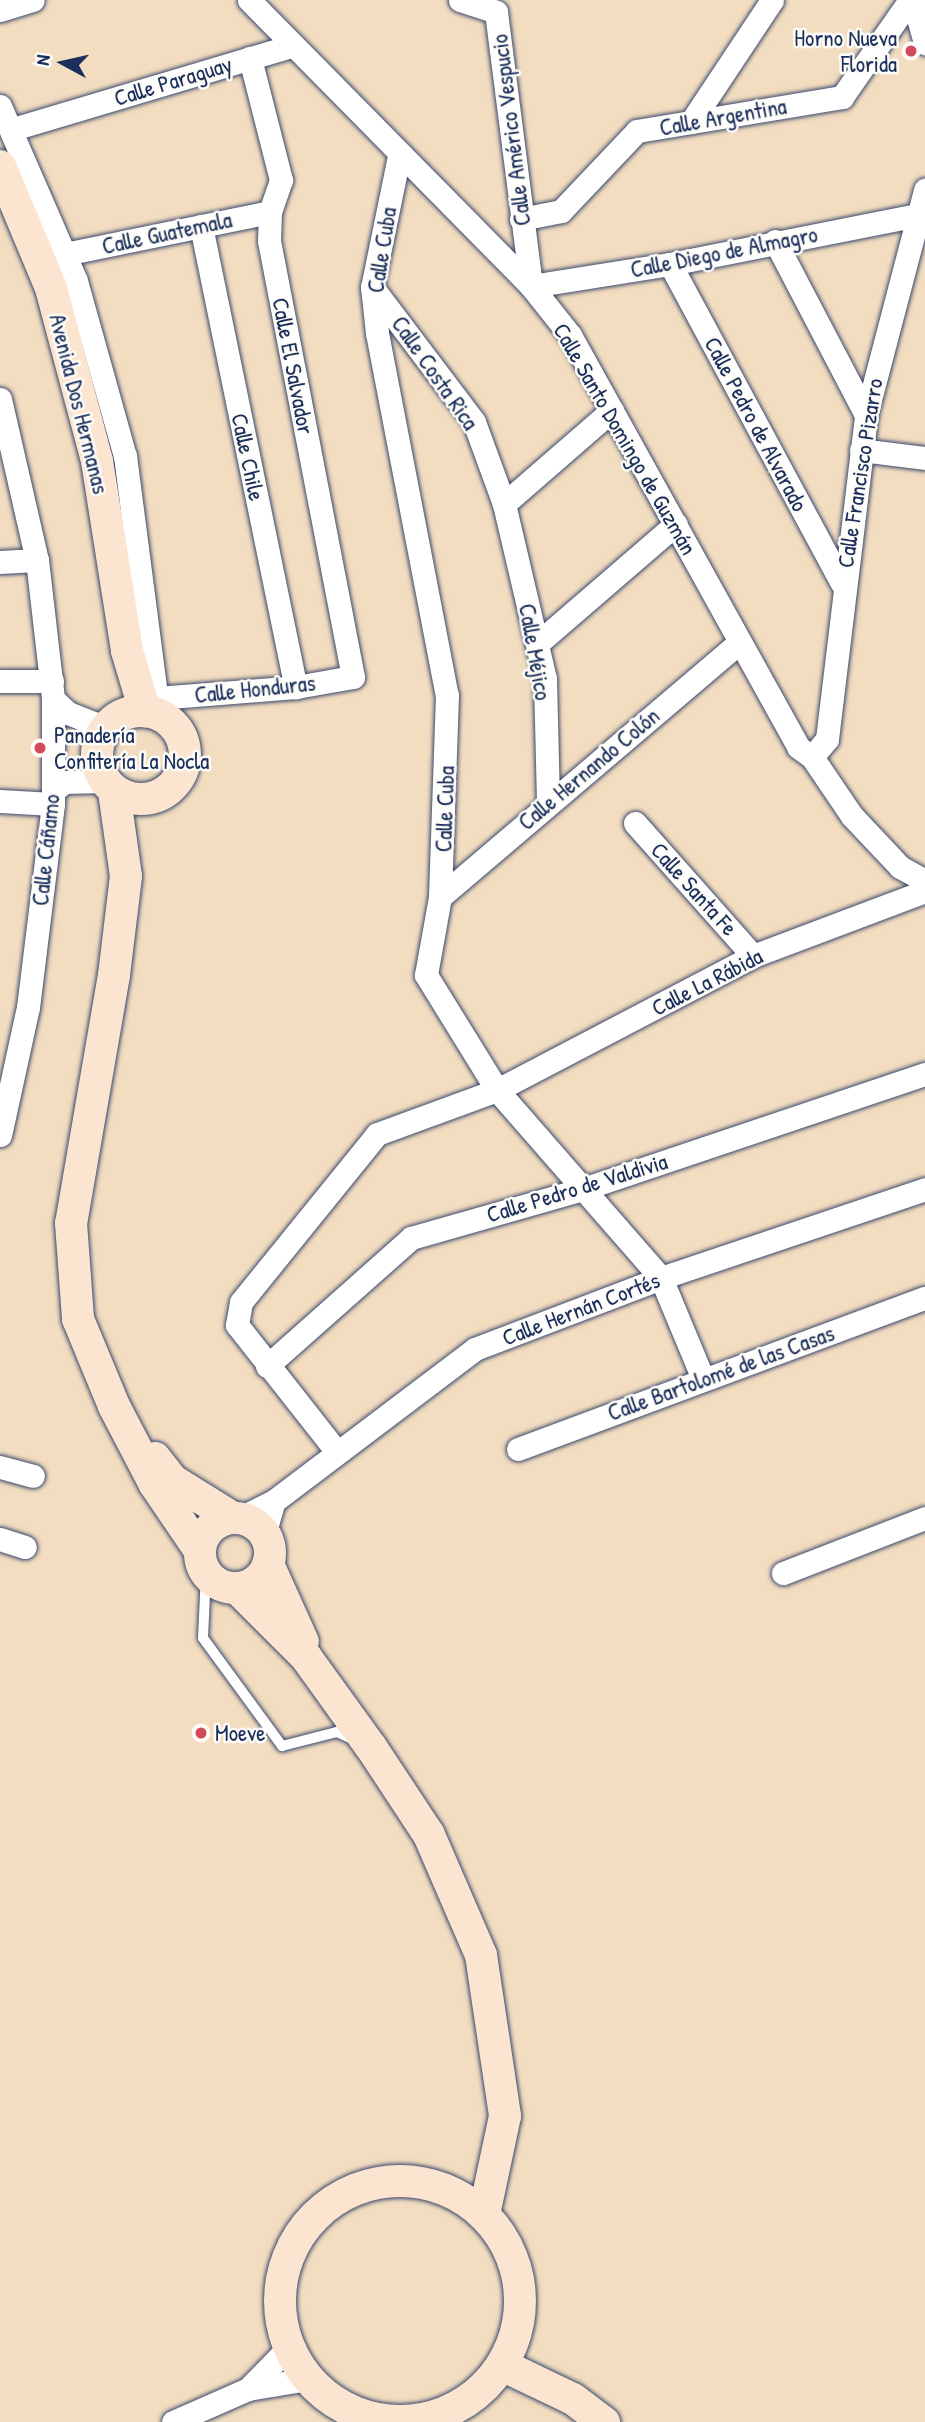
<!DOCTYPE html>
<meta charset="utf-8">
<style>
body{margin:0}
#map{position:relative;width:925px;height:2422px;overflow:hidden;background:#f3ddc0;font-family:"Patrick Hand",sans-serif}
div>[style]{position:absolute}
.roads{filter:drop-shadow(0 0 2px #3b496d) drop-shadow(0 0 2px #3b496d)}
.lane>*{height:10px;margin:-5px;padding:0 5px;transform-origin:5px;border-radius:5px;background:#fff}
.street>*{height:23px;margin:-11.5px;padding:0 11.5px;transform-origin:11.5px;border-radius:11.5px;background:#fff}
.secondary>*{height:32px;margin:-16px;padding:0 16px;transform-origin:16px;border-radius:16px;background:#fce5d0}
.secondary>.ring{margin:-16px;padding:0;box-sizing:content-box;background:none;border:32px solid #fce5d0;border-radius:50%}
.dots>*{width:19px;height:19px;translate:-50% -50%;box-sizing:border-box;border:4px solid #fdfcf7;border-radius:50%}
span{translate:-50% -50%;white-space:nowrap;text-align:center;line-height:1.15;-webkit-text-stroke:5px #fdfcf7;paint-order:stroke}
.poi-label{font-size:23px;color:#1b2f5e}
.right{translate:-100% -50%;text-align:right}
.left{translate:0 -50%;text-align:left}
.street-label{font-size:23px;color:#1b2f5e}
.north{position:absolute;left:28px;top:28px;width:70px;height:70px;-webkit-text-stroke:5px #fdfcf7;paint-order:stroke;rotate:278deg;font-size:19px;font-weight:700;line-height:28px;text-align:center;color:#1b2f5e}
.north::after{content:'';display:block;margin:auto;width:24px;height:32px;background:#1b2f5e;clip-path:polygon(50% 0,100% 100%,50% 72%,0 100%)}
</style>
<div id="map">
<div class="roads">
<div class="lane">
<i style="left:206px;top:1574px;width:64px;rotate:92.7deg"></i>
<i style="left:203px;top:1638px;width:134px;rotate:53.8deg"></i>
<i style="left:282px;top:1746px;width:57px;rotate:-14.3deg"></i>
<i style="left:337px;top:1732px;width:19px;rotate:25deg"></i>
</div>
<div class="street">
<i style="left:249px;top:0;width:402px;rotate:45.4deg"></i>
<i style="left:531px;top:286px;width:63px;rotate:51.5deg"></i>
<i style="left:570px;top:335px;width:471px;rotate:61deg"></i>
<i style="left:798px;top:747px;width:17px;rotate:36deg"></i>
<i style="left:812px;top:757px;width:71px;rotate:55.9deg"></i>
<i style="left:852px;top:816px;width:70px;rotate:46.7deg"></i>
<i style="left:900px;top:867px;width:29px;rotate:29deg"></i>
<i style="left:460px;top:0;width:38px;rotate:18deg"></i>
<i style="left:496px;top:12px;width:276px;rotate:82.7deg"></i>
<i style="left:913px;top:0;width:45px;rotate:74.4deg"></i>
<i style="left:0;top:10px;width:34px;rotate:-17deg"></i>
<i style="left:0;top:106px;width:191px;rotate:66.5deg"></i>
<i style="left:76px;top:281px;width:182px;rotate:74.4deg"></i>
<i style="left:125px;top:456px;width:257px;rotate:82.6deg"></i>
<i style="left:691px;top:122px;width:146px;rotate:-56.4deg"></i>
<i style="left:13px;top:129px;width:291px;rotate:-16.6deg"></i>
<i style="left:399px;top:156px;width:134px;rotate:101.6deg"></i>
<i style="left:372px;top:287px;width:46px;rotate:83.8deg"></i>
<i style="left:377px;top:333px;width:369px;rotate:79.1deg"></i>
<i style="left:447px;top:695px;width:202px;rotate:92deg"></i>
<i style="left:440px;top:897px;width:79px;rotate:100.2deg"></i>
<i style="left:426px;top:975px;width:135px;rotate:58.3deg"></i>
<i style="left:497px;top:1090px;width:249px;rotate:48.9deg"></i>
<i style="left:661px;top:1278px;width:109px;rotate:67.4deg"></i>
<i style="left:521px;top:219px;width:41px;rotate:-11.3deg"></i>
<i style="left:561px;top:211px;width:110px;rotate:-46.5deg"></i>
<i style="left:637px;top:131px;width:208px;rotate:-9.4deg"></i>
<i style="left:842px;top:97px;width:118px;rotate:-55deg"></i>
<i style="left:201px;top:226px;width:471px;rotate:78.4deg"></i>
<i style="left:775px;top:241px;width:196px;rotate:62.4deg"></i>
<i style="left:65px;top:254px;width:209px;rotate:-11.6deg"></i>
<i style="left:670px;top:264px;width:362px;rotate:61.7deg"></i>
<i style="left:531px;top:286px;width:141px;rotate:-9deg"></i>
<i style="left:670px;top:264px;width:253px;rotate:-11.2deg"></i>
<i style="left:372px;top:287px;width:169px;rotate:52.9deg"></i>
<i style="left:474px;top:422px;width:87px;rotate:69.9deg"></i>
<i style="left:504px;top:504px;width:180px;rotate:76.8deg"></i>
<i style="left:545px;top:679px;width:124px;rotate:88.6deg"></i>
<i style="left:0;top:399px;width:165px;rotate:77.1deg"></i>
<i style="left:37px;top:560px;width:140px;rotate:83.4deg"></i>
<i style="left:53px;top:699px;width:105px;rotate:90deg"></i>
<i style="left:53px;top:804px;width:205px;rotate:97deg"></i>
<i style="left:28px;top:1007px;width:131px;rotate:102.3deg"></i>
<i style="left:861px;top:450px;width:64px;rotate:7.1deg"></i>
<i style="left:504px;top:504px;width:143px;rotate:-41deg"></i>
<i style="left:0;top:562px;width:37px;rotate:-3deg"></i>
<i style="left:538px;top:643px;width:182px;rotate:-40.8deg"></i>
<i style="left:0;top:681px;width:52px"></i>
<i style="left:157px;top:698px;width:139px;rotate:-4.5deg"></i>
<i style="left:296px;top:687px;width:58px;rotate:-10deg"></i>
<i style="left:353px;top:677px;width:444px;rotate:-100.9deg"></i>
<i style="left:269px;top:241px;width:29px;rotate:-88deg"></i>
<i style="left:270px;top:212px;width:34px;rotate:-71deg"></i>
<i style="left:281px;top:180px;width:126px;rotate:-104.3deg"></i>
<i style="left:53px;top:699px;width:21px;rotate:43deg"></i>
<i style="left:68px;top:713px;width:41px;rotate:21.5deg"></i>
<i style="left:812px;top:757px;width:23px;rotate:-50deg"></i>
<i style="left:827px;top:739px;width:326px;rotate:-83.1deg"></i>
<i style="left:866px;top:415px;width:233px;rotate:-75.3deg"></i>
<i style="left:53px;top:791px;width:14px;rotate:-39deg"></i>
<i style="left:64px;top:782px;width:40px;rotate:-1.4deg"></i>
<i style="left:0;top:801px;width:53px;rotate:3.2deg"></i>
<i style="left:635px;top:823px;width:178px;rotate:48.4deg"></i>
<i style="left:440px;top:897px;width:392px;rotate:-40.4deg"></i>
<i style="left:267px;top:1366px;width:193px;rotate:-41.6deg"></i>
<i style="left:411px;top:1238px;width:182px;rotate:-15.9deg"></i>
<i style="left:586px;top:1188px;width:358px;rotate:-18.6deg"></i>
<i style="left:518px;top:1449px;width:434px;rotate:-20.4deg"></i>
<i style="left:337px;top:1452px;width:162px;rotate:-128.2deg"></i>
<i style="left:237px;top:1325px;width:23px;rotate:-80deg"></i>
<i style="left:241px;top:1302px;width:216px;rotate:-51deg"></i>
<i style="left:377px;top:1134px;width:128px;rotate:-20.1deg"></i>
<i style="left:497px;top:1090px;width:289px;rotate:-27.6deg"></i>
<i style="left:753px;top:956px;width:184px;rotate:-20.7deg"></i>
<i style="left:0;top:1467px;width:34px;rotate:15deg"></i>
<i style="left:238px;top:1519px;width:40px;rotate:-26.6deg"></i>
<i style="left:274px;top:1501px;width:252px;rotate:-37.1deg"></i>
<i style="left:475px;top:1349px;width:199px;rotate:-20.9deg"></i>
<i style="left:661px;top:1278px;width:279px;rotate:-18.6deg"></i>
<i style="left:264px;top:1535px;width:35px;rotate:-74deg"></i>
<i style="left:0;top:1539px;width:26px;rotate:18deg"></i>
<i style="left:783px;top:1573px;width:152px;rotate:-21.2deg"></i>
<i style="left:248px;top:2389px;width:59px;rotate:-45.7deg"></i>
<i style="left:173px;top:2422px;width:82px;rotate:-23.7deg"></i>
<i style="left:248px;top:2389px;width:61px;rotate:-9.5deg"></i>
</div>
<div class="secondary">
<i style="left:0;top:166px;width:132px;rotate:67.3deg"></i>
<i style="left:51px;top:288px;width:179px;rotate:75.1deg"></i>
<i style="left:97px;top:461px;width:192px;rotate:81deg"></i>
<i style="left:127px;top:651px;width:63px;rotate:73.3deg"></i>
<i class="ring" style="left:97px;top:711px;width:56px;height:56px"></i>
<i style="left:114px;top:791px;width:86px;rotate:82deg"></i>
<i style="left:126px;top:876px;width:100px;rotate:96.9deg"></i>
<i style="left:114px;top:975px;width:252px;rotate:99.8deg"></i>
<i style="left:71px;top:1223px;width:96px;rotate:85.8deg"></i>
<i style="left:78px;top:1319px;width:94px;rotate:67.5deg"></i>
<i style="left:114px;top:1406px;width:87px;rotate:62.5deg"></i>
<i style="left:154px;top:1483px;width:82px;rotate:55.9deg"></i>
<i style="left:155px;top:1458px;width:28px;rotate:52deg"></i>
<i style="left:172px;top:1480px;width:72px;rotate:31.9deg"></i>
<i class="ring" style="left:200px;top:1518px;width:38px;height:38px"></i>
<i style="left:268px;top:1564px;width:85px;rotate:65.8deg"></i>
<i style="left:237px;top:1588px;width:98px;rotate:45deg"></i>
<i style="left:306px;top:1657px;width:111px;rotate:54.2deg"></i>
<i style="left:371px;top:1747px;width:105px;rotate:56.6deg"></i>
<i style="left:429px;top:1835px;width:131px;rotate:66.6deg"></i>
<i style="left:481px;top:1955px;width:163px;rotate:81.5deg"></i>
<i style="left:505px;top:2116px;width:101px;rotate:102deg"></i>
<i class="ring" style="left:280px;top:2181px;width:208px;height:208px"></i>
<i style="left:504px;top:2366px;width:76px;rotate:25.6deg"></i>
<i style="left:573px;top:2399px;width:39px;rotate:37deg"></i>
</div>
</div>
<div class="dots">
<i style="left:911px;top:51px;background:#d1495b"></i>
<i style="left:40px;top:748px;background:#d1495b"></i>
<i style="left:201px;top:1733px;background:#d1495b"></i>
</div>
<div class="poi-label">
<span class="right" style="left:897px;top:51px">Horno Nueva<br>Florida</span>
<span class="left" style="left:54px;top:748px">Panadería<br>Confitería La Nocla</span>
<span class="left" style="left:215px;top:1733px">Moeve</span>
</div>
<div class="street-label">
<span style="left:173px;top:81px;rotate:-17deg">Calle Paraguay</span>
<span style="left:723px;top:117px;rotate:-10deg">Calle Argentina</span>
<span style="left:511px;top:130px;rotate:-97deg">Calle Américo Vespucio</span>
<span style="left:167px;top:233px;rotate:-12deg">Calle Guatemala</span>
<span style="left:382px;top:250px;rotate:-81deg">Calle Cuba</span>
<span style="left:724px;top:252px;rotate:-11deg">Calle Diego de Almagro</span>
<span style="left:293px;top:366px;rotate:79deg">Calle El Salvador</span>
<span style="left:435px;top:373px;rotate:55deg">Calle Costa Rica</span>
<span style="left:79px;top:404px;rotate:76deg">Avenida Dos Hermanas</span>
<span style="left:756px;top:424px;rotate:62deg">Calle Pedro de Alvarado</span>
<span style="left:625px;top:439px;rotate:60deg">Calle Santo Domingo de Guzmán</span>
<span style="left:248px;top:457px;rotate:78deg">Calle Chile</span>
<span style="left:860px;top:473px;rotate:-81deg">Calle Francisco Pizarro</span>
<span style="left:535px;top:652px;rotate:80deg">Calle Méjico</span>
<span style="left:255px;top:689px;rotate:-6deg">Calle Honduras</span>
<span style="left:589px;top:769px;rotate:-40deg">Calle Hernando Colón</span>
<span style="left:445px;top:809px;rotate:-88deg">Calle Cuba</span>
<span style="left:46px;top:850px;rotate:-84deg">Calle Cáñamo</span>
<span style="left:694px;top:889px;rotate:48deg">Calle Santa Fe</span>
<span style="left:707px;top:982px;rotate:-27deg">Calle La Rábida</span>
<span style="left:577px;top:1188px;rotate:-17deg">Calle Pedro de Valdivia</span>
<span style="left:581px;top:1309px;rotate:-21deg">Calle Hernán Cortés</span>
<span style="left:721px;top:1373px;rotate:-20deg">Calle Bartolomé de las Casas</span>
</div>
<div class="north">N</div>
</div>
